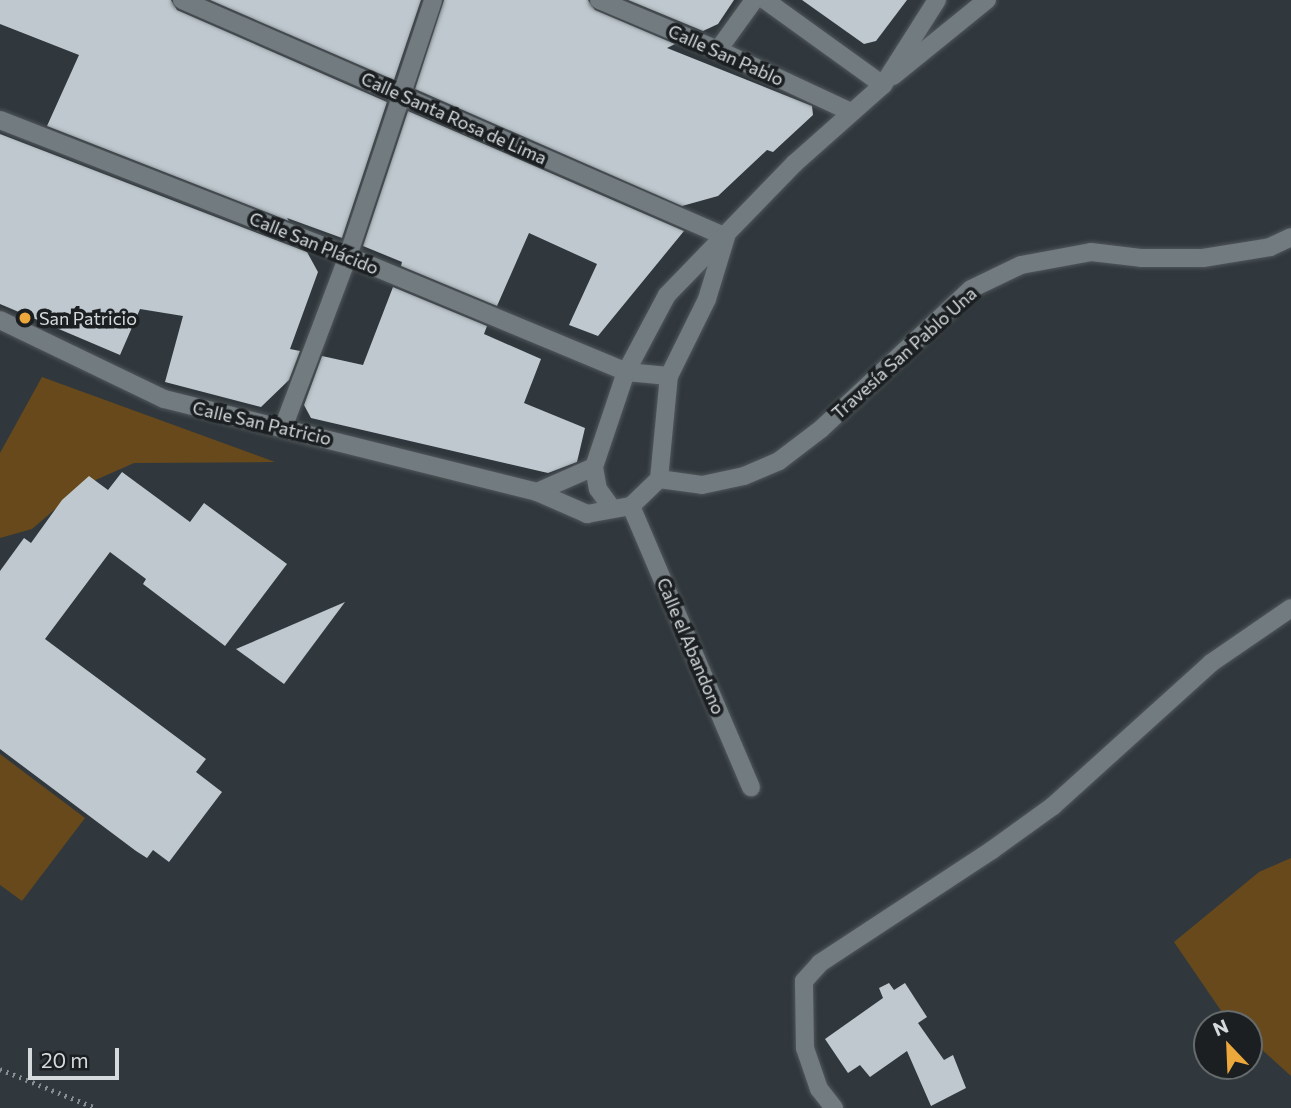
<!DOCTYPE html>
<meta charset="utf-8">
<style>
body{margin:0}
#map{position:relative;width:1291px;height:1108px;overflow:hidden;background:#30383d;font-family:Commissioner,sans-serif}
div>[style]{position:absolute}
.green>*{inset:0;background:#67491c}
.building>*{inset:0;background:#bec8ce}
.path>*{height:4.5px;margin-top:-2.25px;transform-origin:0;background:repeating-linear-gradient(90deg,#888f92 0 2px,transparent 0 7px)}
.roads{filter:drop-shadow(0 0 2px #51575b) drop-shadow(0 0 2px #51575b)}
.minor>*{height:18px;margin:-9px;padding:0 9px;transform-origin:9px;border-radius:9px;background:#727b80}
.dots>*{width:19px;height:19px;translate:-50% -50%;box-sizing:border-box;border:4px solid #1b1f21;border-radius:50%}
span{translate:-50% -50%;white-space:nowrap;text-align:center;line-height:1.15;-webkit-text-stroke:7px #1b1f21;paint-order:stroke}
.street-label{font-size:18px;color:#d5dadd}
.poi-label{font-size:18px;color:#d5dadd}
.left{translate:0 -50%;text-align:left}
.north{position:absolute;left:1193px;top:1010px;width:70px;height:70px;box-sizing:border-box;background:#1b1f21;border:2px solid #656a6c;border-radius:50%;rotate:337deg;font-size:19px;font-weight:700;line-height:28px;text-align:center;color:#d5dadd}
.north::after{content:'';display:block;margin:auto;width:24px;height:32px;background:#eda83b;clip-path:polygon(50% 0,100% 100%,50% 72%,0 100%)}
.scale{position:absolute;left:28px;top:1048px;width:91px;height:32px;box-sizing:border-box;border:4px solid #d5dadd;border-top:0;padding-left:9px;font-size:21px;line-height:24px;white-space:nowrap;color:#d5dadd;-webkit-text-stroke:5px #1b1f21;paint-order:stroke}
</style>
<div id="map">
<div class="green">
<i style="clip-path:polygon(42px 377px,275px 462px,134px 463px,82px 486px,32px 529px,0 538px,0 453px)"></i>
<i style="clip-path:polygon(0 754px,85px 818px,22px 901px,0 885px)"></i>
<i style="clip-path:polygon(1291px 858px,1291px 1076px,1249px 1038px,1249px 1024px,1234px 1024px,1224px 1015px,1174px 942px,1259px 872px)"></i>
</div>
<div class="building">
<i style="clip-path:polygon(0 0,171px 0,177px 10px,387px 102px,342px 238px,287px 218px,289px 221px,47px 126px,79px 55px,0 24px)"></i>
<i style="clip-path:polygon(210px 0,421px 0,394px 80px)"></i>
<i style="clip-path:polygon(444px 0,588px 0,595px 10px,675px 44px,667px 48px,812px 106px,813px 115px,773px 152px,767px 150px,718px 196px,682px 206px,415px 89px)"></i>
<i style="clip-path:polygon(628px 0,734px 0,718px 24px,703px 31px)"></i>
<i style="clip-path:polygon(802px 0,907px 0,876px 41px,864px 44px)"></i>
<i style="clip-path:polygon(408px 111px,684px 231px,598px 336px,569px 325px,597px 264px,529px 233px,497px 306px,401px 266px,402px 262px,363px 246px)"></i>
<i style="clip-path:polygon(0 134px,307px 252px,318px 272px,290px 349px,300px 351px,289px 380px,261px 407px,165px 382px,183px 316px,140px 309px,120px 355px,0 304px)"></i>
<i style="clip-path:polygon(393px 287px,487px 326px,484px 334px,541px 359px,524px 403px,585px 428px,577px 462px,548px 473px,311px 418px,304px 405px,322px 356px,363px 365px)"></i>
<i style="clip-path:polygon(122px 472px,190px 522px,204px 503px,287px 564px,225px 646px,143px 584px,146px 579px,110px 552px,45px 639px,206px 759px,196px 772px,222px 792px,169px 862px,153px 850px,147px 858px,136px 851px,0 749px,0 571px,24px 538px,31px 543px,62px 500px,89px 476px,108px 490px)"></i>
<i style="clip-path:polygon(345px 602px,284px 684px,236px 649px)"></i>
<i style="clip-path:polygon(889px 983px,894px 990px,905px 983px,927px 1017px,918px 1023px,944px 1060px,953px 1055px,966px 1088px,931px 1106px,907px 1051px,870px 1077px,860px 1065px,848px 1073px,825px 1039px,883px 998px,879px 988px)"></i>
</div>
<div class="path">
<i style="left:0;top:1069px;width:104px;rotate:22.1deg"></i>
</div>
<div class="roads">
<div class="minor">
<i style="left:182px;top:0;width:593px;rotate:23.54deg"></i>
<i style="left:599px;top:0;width:129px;rotate:22.8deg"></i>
<i style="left:718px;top:50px;width:147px;rotate:25deg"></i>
<i style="left:765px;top:0;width:145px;rotate:35.8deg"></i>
<i style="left:718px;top:50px;width:62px;rotate:-54.2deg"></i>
<i style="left:893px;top:76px;width:121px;rotate:-39deg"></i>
<i style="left:0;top:120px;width:374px;rotate:21.3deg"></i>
<i style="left:348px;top:256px;width:301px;rotate:22.6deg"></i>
<i style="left:626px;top:372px;width:43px;rotate:5.3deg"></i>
<i style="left:0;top:320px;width:182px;rotate:25.7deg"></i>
<i style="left:164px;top:399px;width:384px;rotate:14deg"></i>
<i style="left:537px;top:492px;width:55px;rotate:23.7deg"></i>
<i style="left:587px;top:514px;width:45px;rotate:-10.3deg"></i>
<i style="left:631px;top:506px;width:39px;rotate:-44deg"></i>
<i style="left:659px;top:479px;width:103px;rotate:-84.5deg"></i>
<i style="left:669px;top:376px;width:86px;rotate:-63.7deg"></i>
<i style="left:707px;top:299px;width:65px;rotate:-73deg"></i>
<i style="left:283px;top:428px;width:184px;rotate:-69.3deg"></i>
<i style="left:348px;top:256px;width:270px;rotate:-71.6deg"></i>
<i style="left:594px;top:467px;width:22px;rotate:80deg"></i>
<i style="left:598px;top:489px;width:24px;rotate:54deg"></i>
<i style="left:659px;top:479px;width:43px;rotate:7.9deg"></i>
<i style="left:702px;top:485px;width:43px;rotate:-12.1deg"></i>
<i style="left:744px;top:476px;width:38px;rotate:-23deg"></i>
<i style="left:779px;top:461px;width:53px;rotate:-37.3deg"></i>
<i style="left:821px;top:429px;width:205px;rotate:-43deg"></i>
<i style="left:971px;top:289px;width:55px;rotate:-25.6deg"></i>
<i style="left:1021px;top:265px;width:71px;rotate:-10.5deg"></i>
<i style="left:1091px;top:252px;width:50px;rotate:6.8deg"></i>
<i style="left:1141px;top:258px;width:62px"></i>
<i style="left:1203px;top:258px;width:68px;rotate:-9.3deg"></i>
<i style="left:1270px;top:247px;width:23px;rotate:-25deg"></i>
<i style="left:537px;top:492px;width:62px;rotate:-23.7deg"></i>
<i style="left:594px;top:467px;width:100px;rotate:-71.4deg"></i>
<i style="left:626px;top:372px;width:87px;rotate:-62deg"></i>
<i style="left:667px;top:295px;width:184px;rotate:-45.9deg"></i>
<i style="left:795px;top:163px;width:118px;rotate:-41.6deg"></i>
<i style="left:883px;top:85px;width:101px;rotate:-57.6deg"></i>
<i style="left:631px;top:506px;width:306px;rotate:66.9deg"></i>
<i style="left:834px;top:1108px;width:24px;rotate:-128deg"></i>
<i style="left:819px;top:1089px;width:43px;rotate:-108.9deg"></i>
<i style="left:805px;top:1048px;width:67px;rotate:-90.9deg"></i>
<i style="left:804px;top:981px;width:24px;rotate:-48deg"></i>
<i style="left:820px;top:963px;width:206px;rotate:-33.3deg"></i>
<i style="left:992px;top:850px;width:75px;rotate:-35.8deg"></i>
<i style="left:1053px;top:806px;width:213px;rotate:-42.1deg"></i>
<i style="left:1211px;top:663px;width:97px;rotate:-34.5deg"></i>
</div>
</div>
<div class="dots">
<i style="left:25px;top:318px;background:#eda83b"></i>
</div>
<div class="street-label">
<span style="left:726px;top:55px;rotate:24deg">Calle San Pablo</span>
<span style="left:454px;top:118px;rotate:24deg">Calle Santa Rosa de Lima</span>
<span style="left:314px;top:243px;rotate:22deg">Calle San Plácido</span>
<span style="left:904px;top:353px;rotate:-42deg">Travesía San Pablo Una</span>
<span style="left:262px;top:423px;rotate:13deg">Calle San Patricio</span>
<span style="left:691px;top:646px;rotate:67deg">Calle el Abandono</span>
</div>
<div class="poi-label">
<span class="left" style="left:39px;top:318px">San Patricio</span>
</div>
<div class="north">N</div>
<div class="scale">20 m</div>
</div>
